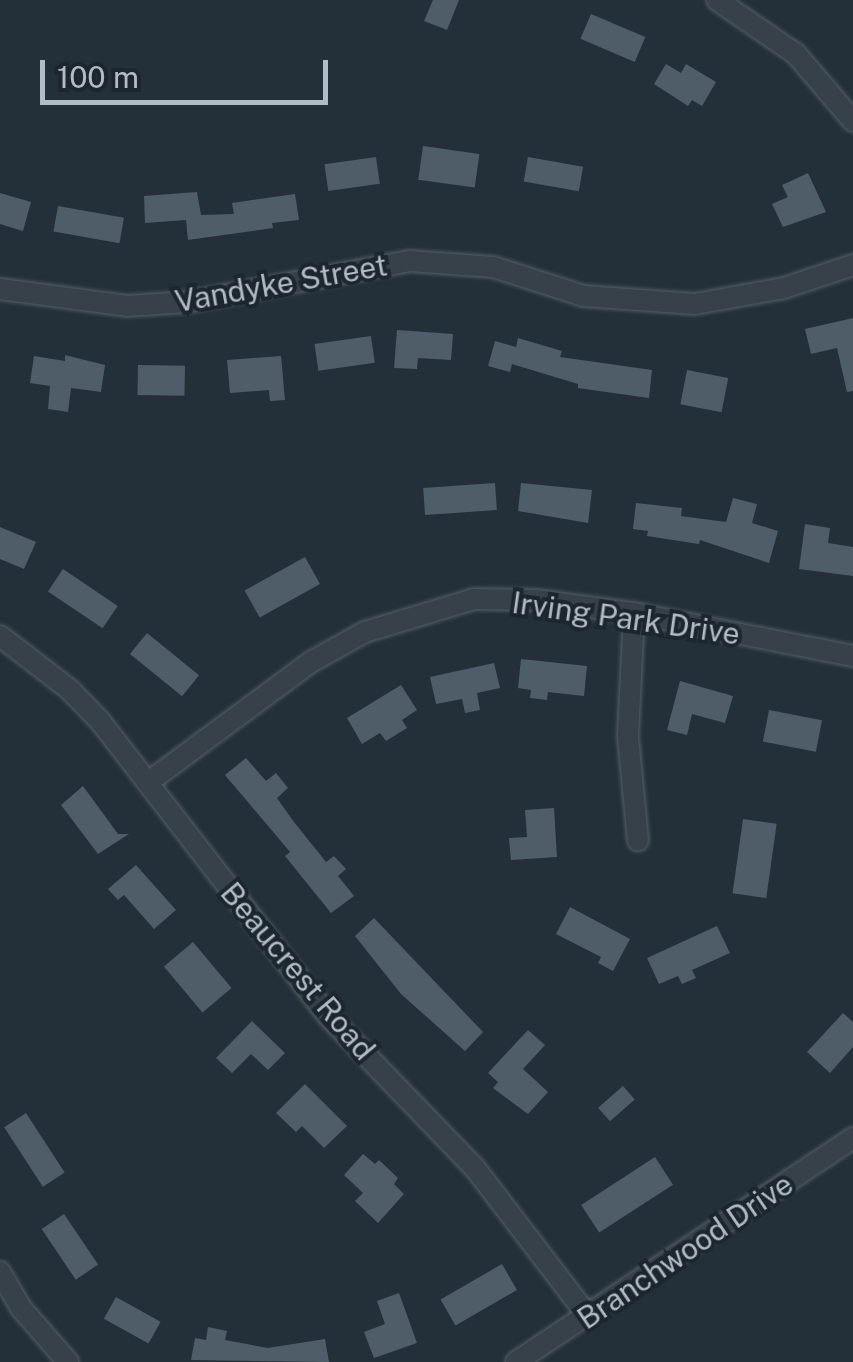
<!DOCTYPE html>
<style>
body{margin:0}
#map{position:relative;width:853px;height:1362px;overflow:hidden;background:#233039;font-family:"Public Sans",sans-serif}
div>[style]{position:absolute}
.building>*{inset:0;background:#4e5d67;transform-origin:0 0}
.roads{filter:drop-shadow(0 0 2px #555f67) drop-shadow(0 0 2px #555f67)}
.minor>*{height:20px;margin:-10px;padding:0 10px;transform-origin:10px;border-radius:10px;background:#37414a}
span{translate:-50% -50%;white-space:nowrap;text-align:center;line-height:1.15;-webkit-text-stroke:8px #1c262e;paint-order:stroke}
.street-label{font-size:30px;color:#b2bcc5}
.scale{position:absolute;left:40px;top:60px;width:288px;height:45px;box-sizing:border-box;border:5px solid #b2bcc5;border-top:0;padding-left:12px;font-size:30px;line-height:35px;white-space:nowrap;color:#b2bcc5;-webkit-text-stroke:8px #1c262e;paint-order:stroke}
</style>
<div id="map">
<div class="building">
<i style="clip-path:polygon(433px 0,459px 0,447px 30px,424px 21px)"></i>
<i style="left:591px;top:14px;width:59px;height:27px;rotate:23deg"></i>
<i style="clip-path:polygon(666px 64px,681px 73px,686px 64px,716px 82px,702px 106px,692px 100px,688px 106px,654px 84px)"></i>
<i style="left:423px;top:146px;width:57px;height:34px;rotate:8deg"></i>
<i style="left:376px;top:157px;width:27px;height:52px;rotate:82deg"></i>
<i style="left:528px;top:157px;width:56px;height:25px;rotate:10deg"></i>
<i style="clip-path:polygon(808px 173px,826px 212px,783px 227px,772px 204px,788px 197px,782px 185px)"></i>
<i style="clip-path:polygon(197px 192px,201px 215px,234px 214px,232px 203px,295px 194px,299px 220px,272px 223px,273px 228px,188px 240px,186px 220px,145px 223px,144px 196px)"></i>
<i style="clip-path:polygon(0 193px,31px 202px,23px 231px,0 224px)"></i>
<i style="left:58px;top:206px;width:67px;height:26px;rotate:10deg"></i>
<i style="clip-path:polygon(853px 318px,853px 391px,847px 392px,837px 348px,811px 354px,805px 329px)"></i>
<i style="clip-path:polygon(397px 330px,453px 334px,451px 360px,418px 358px,417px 369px,394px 368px)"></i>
<i style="left:371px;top:336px;width:27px;height:57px;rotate:82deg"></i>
<i style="clip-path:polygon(518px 338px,562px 351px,560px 357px,652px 370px,649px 398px,578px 388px,578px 384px,512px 364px,510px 372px,488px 366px,495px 341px,516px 347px)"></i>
<i style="clip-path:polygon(65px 355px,105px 365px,101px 392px,71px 388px,68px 412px,48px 409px,50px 386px,30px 383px,34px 356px,65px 361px)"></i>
<i style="clip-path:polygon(281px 356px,285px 400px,270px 401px,269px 390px,230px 393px,227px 360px)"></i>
<i style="left:138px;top:365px;width:47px;height:30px;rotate:1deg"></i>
<i style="left:687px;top:370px;width:42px;height:35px;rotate:11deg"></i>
<i style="left:495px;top:483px;width:27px;height:72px;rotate:86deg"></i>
<i style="clip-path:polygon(521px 483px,592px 490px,588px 523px,518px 511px)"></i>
<i style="clip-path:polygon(733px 498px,757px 504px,752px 523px,778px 531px,769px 563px,700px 540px,699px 544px,647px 536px,648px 531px,633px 529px,636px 503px,682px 508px,681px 516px,726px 522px)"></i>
<i style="clip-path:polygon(805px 524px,830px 528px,828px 543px,853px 547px,853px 576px,799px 569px)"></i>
<i style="clip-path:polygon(0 527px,36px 542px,24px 569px,0 559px)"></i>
<i style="left:305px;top:557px;width:31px;height:69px;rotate:61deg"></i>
<i style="left:63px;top:569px;width:66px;height:27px;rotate:34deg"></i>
<i style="left:147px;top:633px;width:67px;height:27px;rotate:39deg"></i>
<i style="clip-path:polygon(521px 659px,587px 666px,584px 696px,548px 692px,547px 700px,530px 698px,531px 690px,518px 688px)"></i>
<i style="clip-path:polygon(494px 663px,500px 688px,477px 693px,480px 710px,465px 713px,462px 699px,436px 704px,430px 677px)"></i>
<i style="clip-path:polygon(680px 681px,733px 696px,725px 723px,692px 714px,687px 735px,667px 730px)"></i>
<i style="clip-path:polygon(401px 685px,417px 710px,402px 720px,407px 728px,386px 741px,380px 733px,362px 744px,347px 718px)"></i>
<i style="left:769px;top:710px;width:54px;height:32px;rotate:11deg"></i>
<i style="clip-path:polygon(246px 758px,266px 781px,276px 773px,288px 788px,277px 798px,294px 822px,326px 862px,334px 856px,346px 869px,338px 876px,354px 896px,331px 913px,285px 856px,290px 852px,225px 775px)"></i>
<i style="clip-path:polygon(83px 786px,118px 834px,129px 834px,98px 854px,61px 805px)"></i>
<i style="clip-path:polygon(554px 808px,557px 857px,511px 860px,509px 838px,527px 837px,525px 810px)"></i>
<i style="left:743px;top:819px;width:34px;height:75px;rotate:8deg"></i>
<i style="clip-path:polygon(136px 865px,176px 910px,154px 929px,124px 895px,118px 900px,108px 889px)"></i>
<i style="clip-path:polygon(570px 907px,630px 939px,613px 971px,598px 963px,601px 957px,556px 934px)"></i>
<i style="clip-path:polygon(374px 918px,483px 1032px,465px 1051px,401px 994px,355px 936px)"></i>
<i style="clip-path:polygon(717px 926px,730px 953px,692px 970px,696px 978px,682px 984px,678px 976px,659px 984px,647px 958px)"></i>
<i style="left:193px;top:942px;width:60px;height:38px;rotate:50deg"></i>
<i style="clip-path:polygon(843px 1013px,853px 1022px,853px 1047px,830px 1073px,807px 1052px)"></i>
<i style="clip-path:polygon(252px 1021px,285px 1053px,268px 1070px,251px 1054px,232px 1073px,216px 1058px)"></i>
<i style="clip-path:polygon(528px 1030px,545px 1045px,523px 1069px,548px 1092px,528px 1114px,493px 1088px,498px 1082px,488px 1073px)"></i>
<i style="clip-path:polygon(305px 1084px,347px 1126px,324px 1148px,302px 1126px,296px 1132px,276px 1113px)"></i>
<i style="left:623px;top:1086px;width:18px;height:33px;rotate:49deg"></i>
<i style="left:26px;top:1113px;width:71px;height:26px;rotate:57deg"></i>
<i style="clip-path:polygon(363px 1154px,375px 1164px,379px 1160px,398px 1178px,394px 1184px,404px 1194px,378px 1223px,355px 1201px,363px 1193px,344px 1175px)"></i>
<i style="left:655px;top:1157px;width:33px;height:88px;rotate:57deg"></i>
<i style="left:64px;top:1214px;width:61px;height:27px;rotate:56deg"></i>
<i style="left:502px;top:1264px;width:30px;height:71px;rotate:60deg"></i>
<i style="clip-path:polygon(399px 1293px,417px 1343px,374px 1358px,364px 1332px,385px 1324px,377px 1301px)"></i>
<i style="left:116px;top:1297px;width:51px;height:25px;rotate:29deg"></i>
<i style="clip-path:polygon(208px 1327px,227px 1331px,225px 1340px,268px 1348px,325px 1339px,329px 1362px,191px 1360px,195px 1338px,206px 1340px)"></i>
</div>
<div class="roads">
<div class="minor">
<i style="left:717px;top:0;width:96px;rotate:34.4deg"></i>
<i style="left:796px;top:54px;width:88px;rotate:49.6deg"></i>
<i style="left:0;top:289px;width:128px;rotate:7.6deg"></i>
<i style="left:127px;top:306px;width:61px;rotate:-3.8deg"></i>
<i style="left:188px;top:302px;width:226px;rotate:-10.5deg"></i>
<i style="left:410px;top:261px;width:83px;rotate:4.1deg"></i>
<i style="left:493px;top:267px;width:96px;rotate:17.7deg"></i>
<i style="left:584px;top:296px;width:111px;rotate:4.1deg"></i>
<i style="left:695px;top:304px;width:90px;rotate:-10.2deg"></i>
<i style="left:784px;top:288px;width:73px;rotate:-18.4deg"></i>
<i style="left:634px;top:613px;width:124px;rotate:92.8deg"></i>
<i style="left:628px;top:737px;width:104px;rotate:84.5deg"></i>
<i style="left:0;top:636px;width:88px;rotate:37.6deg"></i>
<i style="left:70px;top:690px;width:43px;rotate:45.9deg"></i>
<i style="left:100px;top:721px;width:373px;rotate:52.3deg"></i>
<i style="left:328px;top:1016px;width:210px;rotate:46deg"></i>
<i style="left:474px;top:1167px;width:188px;rotate:52.6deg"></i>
<i style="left:150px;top:781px;width:200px;rotate:-36.5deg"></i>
<i style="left:311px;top:662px;width:62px;rotate:-29.1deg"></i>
<i style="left:365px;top:632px;width:114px;rotate:-16.8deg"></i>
<i style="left:474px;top:599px;width:62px;rotate:0.9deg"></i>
<i style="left:536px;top:600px;width:99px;rotate:7.6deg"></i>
<i style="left:634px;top:613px;width:223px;rotate:11.1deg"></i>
<i style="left:0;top:1272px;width:42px;rotate:59.7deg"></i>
<i style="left:21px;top:1308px;width:72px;rotate:49deg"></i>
<i style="left:516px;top:1362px;width:405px;rotate:-33.6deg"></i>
</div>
</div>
<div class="street-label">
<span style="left:281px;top:283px;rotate:-10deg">Vandyke Street</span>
<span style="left:626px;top:618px;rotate:8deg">Irving Park Drive</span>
<span style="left:298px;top:971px;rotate:50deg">Beaucrest Road</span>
<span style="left:685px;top:1251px;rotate:-34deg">Branchwood Drive</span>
</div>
<div class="scale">100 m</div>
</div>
